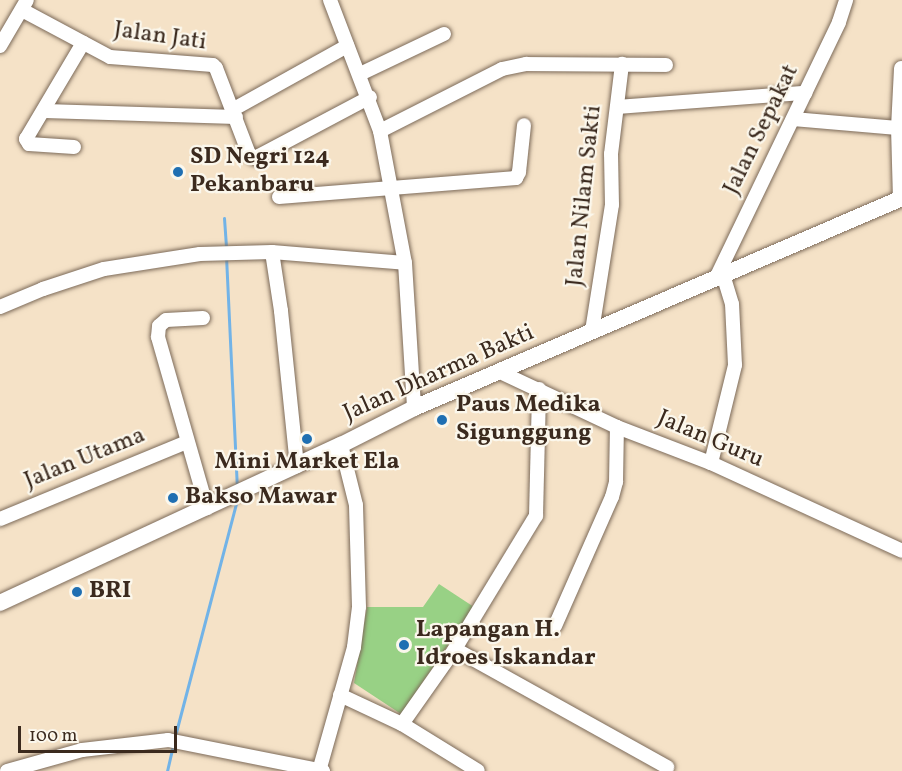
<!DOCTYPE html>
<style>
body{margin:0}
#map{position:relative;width:902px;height:771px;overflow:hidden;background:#f5e2c7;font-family:Vollkorn,serif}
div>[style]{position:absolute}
.green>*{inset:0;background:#98d185}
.stream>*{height:3px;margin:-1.5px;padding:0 1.5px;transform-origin:1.5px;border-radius:1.5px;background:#72b3e7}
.roads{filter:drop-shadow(0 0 2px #7c6a59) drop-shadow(0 0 2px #7c6a59)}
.minor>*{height:14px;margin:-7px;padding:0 7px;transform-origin:7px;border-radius:7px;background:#fff}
.major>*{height:16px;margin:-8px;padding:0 8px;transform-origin:8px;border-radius:8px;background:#fff}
.dots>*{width:16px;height:16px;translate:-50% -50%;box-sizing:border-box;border:3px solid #fbf7ec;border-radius:50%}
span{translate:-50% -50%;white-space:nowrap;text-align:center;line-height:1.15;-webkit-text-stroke:4.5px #fbf7ec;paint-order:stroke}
.street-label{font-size:24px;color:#3b2a1e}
.poi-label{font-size:24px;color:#3b2a1e;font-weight:700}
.left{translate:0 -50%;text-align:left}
.scale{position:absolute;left:18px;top:726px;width:159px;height:27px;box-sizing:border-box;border:3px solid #3b2a1e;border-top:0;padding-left:8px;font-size:18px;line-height:21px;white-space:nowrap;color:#3b2a1e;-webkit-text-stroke:4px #fbf7ec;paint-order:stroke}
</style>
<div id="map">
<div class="green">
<i style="clip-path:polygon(439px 584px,474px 607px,401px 714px,354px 683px,367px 607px,423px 607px)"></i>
</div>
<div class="stream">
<i style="left:224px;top:218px;width:31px;rotate:86deg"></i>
<i style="left:226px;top:256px;width:230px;rotate:87.3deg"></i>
<i style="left:175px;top:736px;width:245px;rotate:-75.3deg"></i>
<i style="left:167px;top:771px;width:27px;rotate:-77deg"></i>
</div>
<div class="roads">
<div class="minor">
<i style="left:330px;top:0;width:140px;rotate:69.1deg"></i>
<i style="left:380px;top:131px;width:134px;rotate:79.3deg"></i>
<i style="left:405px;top:263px;width:145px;rotate:86.4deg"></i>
<i style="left:22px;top:10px;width:100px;rotate:28.1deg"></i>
<i style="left:110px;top:57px;width:103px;rotate:4.4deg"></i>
<i style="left:213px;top:65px;width:4px;rotate:45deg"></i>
<i style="left:216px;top:68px;width:92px;rotate:69deg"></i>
<i style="left:249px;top:154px;width:7px;rotate:34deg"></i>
<i style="left:255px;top:158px;width:130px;rotate:-27.9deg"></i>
<i style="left:0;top:46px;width:53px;rotate:-59.6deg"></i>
<i style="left:360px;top:74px;width:93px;rotate:-25.5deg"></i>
<i style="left:617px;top:107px;width:189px;rotate:-4.3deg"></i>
<i style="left:232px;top:110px;width:132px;rotate:-29.1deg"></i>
<i style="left:45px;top:111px;width:191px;rotate:1.8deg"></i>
<i style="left:793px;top:119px;width:105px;rotate:4.9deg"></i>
<i style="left:380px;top:131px;width:137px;rotate:-26.9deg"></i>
<i style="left:502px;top:69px;width:25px;rotate:-12deg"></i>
<i style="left:526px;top:64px;width:140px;rotate:0.4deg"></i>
<i style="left:74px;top:147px;width:45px;rotate:-176.2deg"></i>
<i style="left:29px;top:144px;width:6px;rotate:-121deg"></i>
<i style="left:26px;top:139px;width:112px;rotate:-59.3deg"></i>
<i style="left:279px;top:197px;width:238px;rotate:-4.6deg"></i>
<i style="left:516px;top:178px;width:7px;rotate:-63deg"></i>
<i style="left:519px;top:172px;width:47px;rotate:-83.9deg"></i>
<i style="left:900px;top:199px;width:71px;rotate:-91.6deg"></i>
<i style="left:898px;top:128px;width:60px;rotate:-87.1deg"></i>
<i style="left:272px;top:252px;width:60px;rotate:81.3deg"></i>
<i style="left:281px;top:311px;width:156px;rotate:84.1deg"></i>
<i style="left:716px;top:278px;width:284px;rotate:-64.3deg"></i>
<i style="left:839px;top:22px;width:23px;rotate:-72deg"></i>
<i style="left:0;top:307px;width:47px;rotate:-22.7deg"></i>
<i style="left:43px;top:289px;width:64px;rotate:-18.2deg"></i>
<i style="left:104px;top:269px;width:97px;rotate:-8.9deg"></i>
<i style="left:200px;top:254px;width:72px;rotate:-1.6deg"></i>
<i style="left:272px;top:252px;width:133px;rotate:4.7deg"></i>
<i style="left:203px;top:318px;width:37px;rotate:177deg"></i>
<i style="left:166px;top:320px;width:9px;rotate:139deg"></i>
<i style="left:159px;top:326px;width:11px;rotate:95deg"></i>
<i style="left:158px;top:337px;width:178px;rotate:74deg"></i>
<i style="left:592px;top:331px;width:128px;rotate:-81deg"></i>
<i style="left:612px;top:205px;width:51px;rotate:-91.1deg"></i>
<i style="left:611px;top:154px;width:91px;rotate:-83deg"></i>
<i style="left:500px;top:372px;width:129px;rotate:25.2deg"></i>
<i style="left:617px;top:427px;width:101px;rotate:21deg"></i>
<i style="left:711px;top:463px;width:210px;rotate:24.7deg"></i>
<i style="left:711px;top:463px;width:101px;rotate:-76.2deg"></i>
<i style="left:735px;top:365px;width:61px;rotate:-92.8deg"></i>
<i style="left:732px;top:304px;width:30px;rotate:-107deg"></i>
<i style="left:0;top:519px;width:202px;rotate:-22.4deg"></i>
<i style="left:555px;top:626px;width:141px;rotate:-66.2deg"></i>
<i style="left:612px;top:497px;width:16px;rotate:-75deg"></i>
<i style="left:616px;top:482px;width:55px;rotate:-89deg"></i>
<i style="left:455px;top:649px;width:243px;rotate:29.1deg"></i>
<i style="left:340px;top:695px;width:68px;rotate:25.1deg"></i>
<i style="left:402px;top:724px;width:89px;rotate:31.7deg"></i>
<i style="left:402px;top:724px;width:92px;rotate:-54.8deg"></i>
<i style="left:455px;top:649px;width:156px;rotate:-58.7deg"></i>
<i style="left:536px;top:516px;width:127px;rotate:-88.6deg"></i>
<i style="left:7px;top:771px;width:78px;rotate:-15.6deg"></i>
<i style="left:82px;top:750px;width:87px;rotate:-6.6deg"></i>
<i style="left:168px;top:740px;width:158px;rotate:11.3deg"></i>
<i style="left:319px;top:771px;width:129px;rotate:-74.2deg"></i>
<i style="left:354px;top:647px;width:40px;rotate:-82.9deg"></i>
<i style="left:359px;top:607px;width:102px;rotate:-91.7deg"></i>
<i style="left:356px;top:505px;width:62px;rotate:-104deg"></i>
</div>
<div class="major">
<i style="left:0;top:603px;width:376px;rotate:-24.9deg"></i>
<i style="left:341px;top:445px;width:82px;rotate:-26.9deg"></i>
<i style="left:414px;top:408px;width:531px;rotate:-23.28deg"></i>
</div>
</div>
<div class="dots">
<i style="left:178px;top:172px;background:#1f6fb2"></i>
<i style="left:442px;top:420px;background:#1f6fb2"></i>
<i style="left:307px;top:439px;background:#1f6fb2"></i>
<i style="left:173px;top:498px;background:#1f6fb2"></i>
<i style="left:77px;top:592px;background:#1f6fb2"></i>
<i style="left:404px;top:645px;background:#1f6fb2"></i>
</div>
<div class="street-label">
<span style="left:160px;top:37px;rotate:8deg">Jalan Jati</span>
<span style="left:762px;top:130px;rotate:-64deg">Jalan Sepakat</span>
<span style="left:585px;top:196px;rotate:-84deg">Jalan Nilam Sakti</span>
<span style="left:439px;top:374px;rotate:-24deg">Jalan Dharma Bakti</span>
<span style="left:710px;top:440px;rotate:23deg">Jalan Guru</span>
<span style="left:85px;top:459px;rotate:-22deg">Jalan Utama</span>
</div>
<div class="poi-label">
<span class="left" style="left:190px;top:172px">SD Negri 124<br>Pekanbaru</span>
<span class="left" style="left:456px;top:420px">Paus Medika<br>Sigunggung</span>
<span style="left:307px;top:463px">Mini Market Ela</span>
<span class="left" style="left:185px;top:498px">Bakso Mawar</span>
<span class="left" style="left:89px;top:592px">BRI</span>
<span class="left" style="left:416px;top:645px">Lapangan H.<br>Idroes Iskandar</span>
</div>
<div class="scale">100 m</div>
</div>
